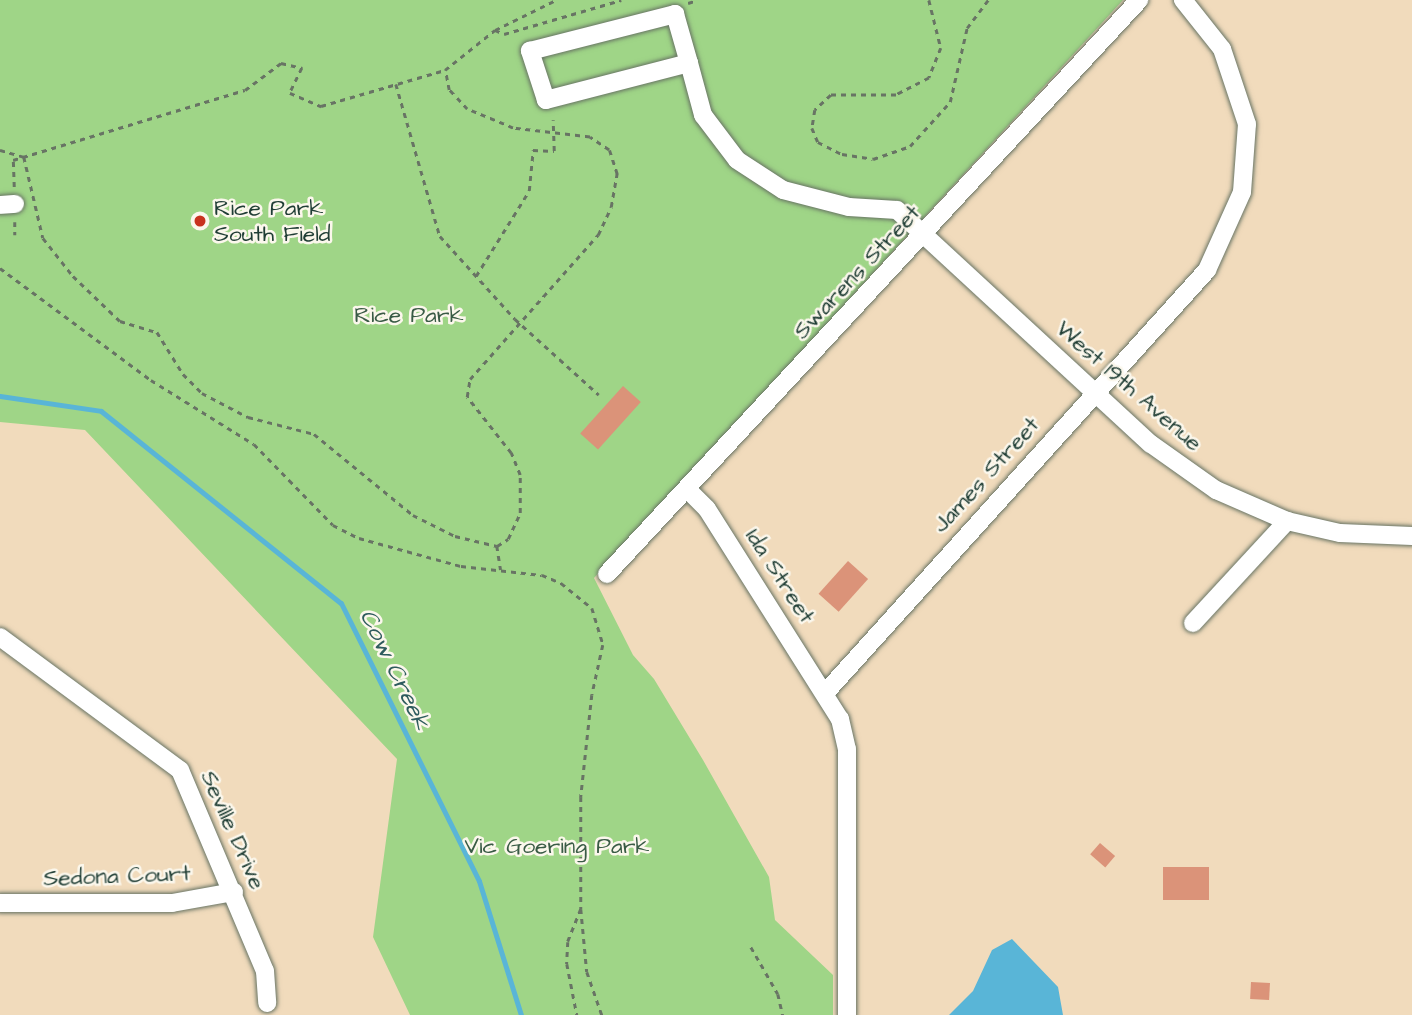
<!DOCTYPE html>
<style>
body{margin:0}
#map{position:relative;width:1412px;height:1015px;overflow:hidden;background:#f1dbbc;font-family:"Architects Daughter",sans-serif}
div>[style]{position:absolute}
.green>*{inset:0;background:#9fd587}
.water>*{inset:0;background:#59b5d7}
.stream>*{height:5px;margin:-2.5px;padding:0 2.5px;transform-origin:2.5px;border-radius:2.5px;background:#59b5d7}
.building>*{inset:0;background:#db9379;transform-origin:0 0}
.path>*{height:2.5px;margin-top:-1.25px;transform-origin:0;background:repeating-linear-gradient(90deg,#687464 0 5px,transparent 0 10px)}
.roads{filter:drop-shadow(0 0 2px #687464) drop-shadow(0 0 2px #687464)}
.minor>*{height:18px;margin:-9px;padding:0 9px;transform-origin:9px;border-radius:9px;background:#fff}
.dots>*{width:19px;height:19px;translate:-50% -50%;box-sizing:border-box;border:4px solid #fbf7ec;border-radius:50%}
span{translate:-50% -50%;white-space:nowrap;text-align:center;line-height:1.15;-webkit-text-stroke:5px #fbf7ec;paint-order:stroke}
.poi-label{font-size:23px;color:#1f3d34}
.left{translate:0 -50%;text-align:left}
.street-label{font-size:23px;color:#1f3d34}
.park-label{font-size:23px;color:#395b45}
.water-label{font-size:24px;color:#2e5b5d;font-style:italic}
</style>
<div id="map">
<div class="green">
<i style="clip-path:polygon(0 0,1123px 0,594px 578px,633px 655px,654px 679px,703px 760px,769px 877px,775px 920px,833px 975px,833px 1015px,410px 1015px,373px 937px,397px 759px,85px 430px,0 422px)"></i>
</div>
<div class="water">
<i style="clip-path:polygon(1012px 939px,1058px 987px,1063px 1015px,949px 1015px,973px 991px,992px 950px)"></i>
</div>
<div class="stream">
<i style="left:0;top:396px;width:102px;rotate:8.4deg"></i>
<i style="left:101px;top:411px;width:307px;rotate:38.7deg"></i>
<i style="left:341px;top:603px;width:310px;rotate:63.6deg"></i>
<i style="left:479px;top:881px;width:140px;rotate:72.6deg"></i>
</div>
<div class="building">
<i style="left:623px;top:386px;width:24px;height:64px;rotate:42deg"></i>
<i style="left:848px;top:561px;width:27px;height:44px;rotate:42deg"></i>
<i style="left:1100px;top:843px;width:20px;height:15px;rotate:41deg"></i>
<i style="left:1163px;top:867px;width:46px;height:33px"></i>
<i style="left:1251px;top:982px;width:19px;height:17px;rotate:3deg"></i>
</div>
<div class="path">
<i style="left:929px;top:0;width:49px;rotate:76deg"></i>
<i style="left:941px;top:48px;width:32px;rotate:112deg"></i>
<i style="left:929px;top:78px;width:37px;rotate:153deg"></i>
<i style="left:896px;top:95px;width:65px;rotate:180deg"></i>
<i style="left:831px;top:95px;width:22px;rotate:137deg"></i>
<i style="left:815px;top:110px;width:18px;rotate:99deg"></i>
<i style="left:812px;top:128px;width:15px;rotate:67deg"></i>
<i style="left:818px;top:142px;width:27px;rotate:27deg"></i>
<i style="left:842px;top:154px;width:31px;rotate:9deg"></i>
<i style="left:873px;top:159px;width:39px;rotate:-19deg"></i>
<i style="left:910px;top:146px;width:59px;rotate:-47.7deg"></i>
<i style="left:950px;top:102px;width:76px;rotate:-77.1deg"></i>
<i style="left:967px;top:28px;width:35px;rotate:-53deg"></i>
<i style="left:688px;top:3px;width:10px;rotate:-17deg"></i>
<i style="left:495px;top:30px;width:10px;rotate:24deg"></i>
<i style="left:504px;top:34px;width:122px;rotate:-16.2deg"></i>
<i style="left:396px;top:84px;width:158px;rotate:73.9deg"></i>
<i style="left:440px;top:236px;width:112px;rotate:47.9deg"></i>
<i style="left:515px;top:319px;width:113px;rotate:42.1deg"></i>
<i style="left:0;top:150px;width:25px;rotate:16deg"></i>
<i style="left:24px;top:157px;width:83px;rotate:76.8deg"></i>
<i style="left:43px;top:238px;width:48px;rotate:51.7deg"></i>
<i style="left:73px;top:276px;width:65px;rotate:43.8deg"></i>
<i style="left:120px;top:321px;width:39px;rotate:17deg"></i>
<i style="left:157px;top:332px;width:49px;rotate:58.2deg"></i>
<i style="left:183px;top:374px;width:27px;rotate:45deg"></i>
<i style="left:202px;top:393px;width:52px;rotate:27.6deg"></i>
<i style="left:248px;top:417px;width:68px;rotate:14.4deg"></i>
<i style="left:314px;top:434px;width:128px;rotate:39.3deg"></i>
<i style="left:413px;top:515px;width:47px;rotate:26.6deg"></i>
<i style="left:455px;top:536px;width:43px;rotate:13.4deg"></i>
<i style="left:497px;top:546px;width:13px;rotate:-32deg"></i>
<i style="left:508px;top:539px;width:29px;rotate:-65deg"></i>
<i style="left:520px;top:513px;width:38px;rotate:-90deg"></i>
<i style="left:520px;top:475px;width:24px;rotate:-112deg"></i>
<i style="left:511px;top:453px;width:71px;rotate:-128.2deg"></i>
<i style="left:467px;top:397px;width:18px;rotate:-81deg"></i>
<i style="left:470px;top:379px;width:193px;rotate:-48.4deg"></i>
<i style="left:598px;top:235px;width:31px;rotate:-65deg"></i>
<i style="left:611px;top:207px;width:34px;rotate:-80deg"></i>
<i style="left:617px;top:174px;width:25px;rotate:-108deg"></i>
<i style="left:609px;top:150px;width:23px;rotate:-146deg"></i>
<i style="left:590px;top:137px;width:78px;rotate:-173.3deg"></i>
<i style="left:513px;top:128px;width:50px;rotate:-157.6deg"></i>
<i style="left:467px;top:109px;width:26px;rotate:-133deg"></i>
<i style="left:449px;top:90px;width:20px;rotate:-101deg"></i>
<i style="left:14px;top:187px;width:27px;rotate:-92deg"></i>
<i style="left:13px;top:160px;width:242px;rotate:-16.8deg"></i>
<i style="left:245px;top:90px;width:45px;rotate:-36.9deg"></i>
<i style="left:281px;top:63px;width:22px;rotate:13deg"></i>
<i style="left:302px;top:68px;width:28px;rotate:116deg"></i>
<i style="left:290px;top:93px;width:34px;rotate:23deg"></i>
<i style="left:321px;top:106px;width:129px;rotate:-16.2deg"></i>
<i style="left:445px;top:70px;width:64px;rotate:-38.7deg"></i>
<i style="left:495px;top:30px;width:68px;rotate:-26.2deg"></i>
<i style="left:15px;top:222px;width:13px;rotate:90deg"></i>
<i style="left:0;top:268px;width:188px;rotate:36.6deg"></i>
<i style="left:151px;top:380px;width:121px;rotate:31.9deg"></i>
<i style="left:254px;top:444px;width:113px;rotate:45.7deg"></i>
<i style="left:333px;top:525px;width:29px;rotate:27deg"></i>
<i style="left:359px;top:538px;width:106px;rotate:15.4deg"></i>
<i style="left:461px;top:566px;width:81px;rotate:6.3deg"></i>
<i style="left:542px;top:575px;width:21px;rotate:23deg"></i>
<i style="left:561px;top:583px;width:40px;rotate:39deg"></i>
<i style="left:592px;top:608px;width:39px;rotate:73deg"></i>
<i style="left:603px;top:645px;width:51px;rotate:102.4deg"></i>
<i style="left:592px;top:695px;width:103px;rotate:96.2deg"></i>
<i style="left:581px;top:797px;width:112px;rotate:90deg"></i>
<i style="left:581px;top:909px;width:35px;rotate:112deg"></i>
<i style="left:568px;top:942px;width:22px;rotate:93deg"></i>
<i style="left:567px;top:964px;width:52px;rotate:78.9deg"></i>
<i style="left:476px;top:276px;width:100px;rotate:-58.1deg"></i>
<i style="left:529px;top:191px;width:41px;rotate:-84.4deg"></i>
<i style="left:533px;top:150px;width:21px;rotate:3deg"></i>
<i style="left:554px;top:151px;width:31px;rotate:-92deg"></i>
<i style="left:497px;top:546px;width:24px;rotate:81deg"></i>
<i style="left:581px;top:909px;width:63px;rotate:84.6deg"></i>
<i style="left:587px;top:972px;width:46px;rotate:70.8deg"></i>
<i style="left:751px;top:947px;width:54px;rotate:60.1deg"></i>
<i style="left:778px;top:994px;width:22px;rotate:77deg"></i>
</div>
<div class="roads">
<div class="minor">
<i style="left:689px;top:63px;width:148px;rotate:165.5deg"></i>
<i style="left:546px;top:100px;width:52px;rotate:-108.1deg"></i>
<i style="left:530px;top:51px;width:150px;rotate:-14.3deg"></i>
<i style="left:675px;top:14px;width:51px;rotate:74.1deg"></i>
<i style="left:689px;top:63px;width:54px;rotate:74.9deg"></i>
<i style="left:703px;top:115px;width:56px;rotate:52.9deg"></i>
<i style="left:737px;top:160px;width:55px;rotate:33.1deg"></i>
<i style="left:783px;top:190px;width:68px;rotate:14.4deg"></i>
<i style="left:849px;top:207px;width:48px;rotate:3.6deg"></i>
<i style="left:897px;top:210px;width:345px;rotate:42.7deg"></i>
<i style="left:1151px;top:444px;width:80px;rotate:35.3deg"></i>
<i style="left:1216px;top:490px;width:77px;rotate:23.6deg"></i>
<i style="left:1287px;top:521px;width:54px;rotate:12.8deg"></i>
<i style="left:1340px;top:533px;width:72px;rotate:2.4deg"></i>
<i style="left:0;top:205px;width:15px;rotate:-4deg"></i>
<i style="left:689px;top:491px;width:25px;rotate:45deg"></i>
<i style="left:707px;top:509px;width:249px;rotate:57.7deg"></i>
<i style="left:840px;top:719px;width:31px;rotate:77deg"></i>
<i style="left:847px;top:749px;width:266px;rotate:90deg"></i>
<i style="left:607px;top:574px;width:783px;rotate:-47.17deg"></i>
<i style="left:1193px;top:623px;width:139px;rotate:-47.3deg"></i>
<i style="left:0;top:637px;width:224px;rotate:36.5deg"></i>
<i style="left:180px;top:770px;width:218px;rotate:67.1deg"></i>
<i style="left:265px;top:971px;width:32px;rotate:86deg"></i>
<i style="left:826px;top:692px;width:569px;rotate:-47.92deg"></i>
<i style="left:1207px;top:270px;width:85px;rotate:-65.8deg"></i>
<i style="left:1242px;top:192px;width:68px;rotate:-85.8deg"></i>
<i style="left:1247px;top:124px;width:79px;rotate:-108.4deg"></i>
<i style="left:1222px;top:49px;width:63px;rotate:-128.5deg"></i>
<i style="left:0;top:903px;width:172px"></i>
<i style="left:172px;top:903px;width:63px;rotate:-10.1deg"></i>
</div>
</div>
<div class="dots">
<i style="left:200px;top:221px;background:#c8321e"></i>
</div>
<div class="poi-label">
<span class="left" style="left:214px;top:221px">Rice Park<br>South Field</span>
</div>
<div class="street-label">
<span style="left:857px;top:272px;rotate:-47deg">Swarens Street</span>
<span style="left:1129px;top:386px;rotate:41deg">West 19th Avenue</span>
<span style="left:986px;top:475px;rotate:-48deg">James Street</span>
<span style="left:780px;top:576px;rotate:57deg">Ida Street</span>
<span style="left:233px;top:830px;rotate:66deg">Seville Drive</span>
<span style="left:117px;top:876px;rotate:-2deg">Sedona Court</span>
</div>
<div class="park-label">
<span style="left:409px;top:315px">Rice Park</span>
<span style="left:557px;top:846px">Vic Goering Park</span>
</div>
<div class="water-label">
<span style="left:394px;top:670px;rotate:64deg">Cow Creek</span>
</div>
</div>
